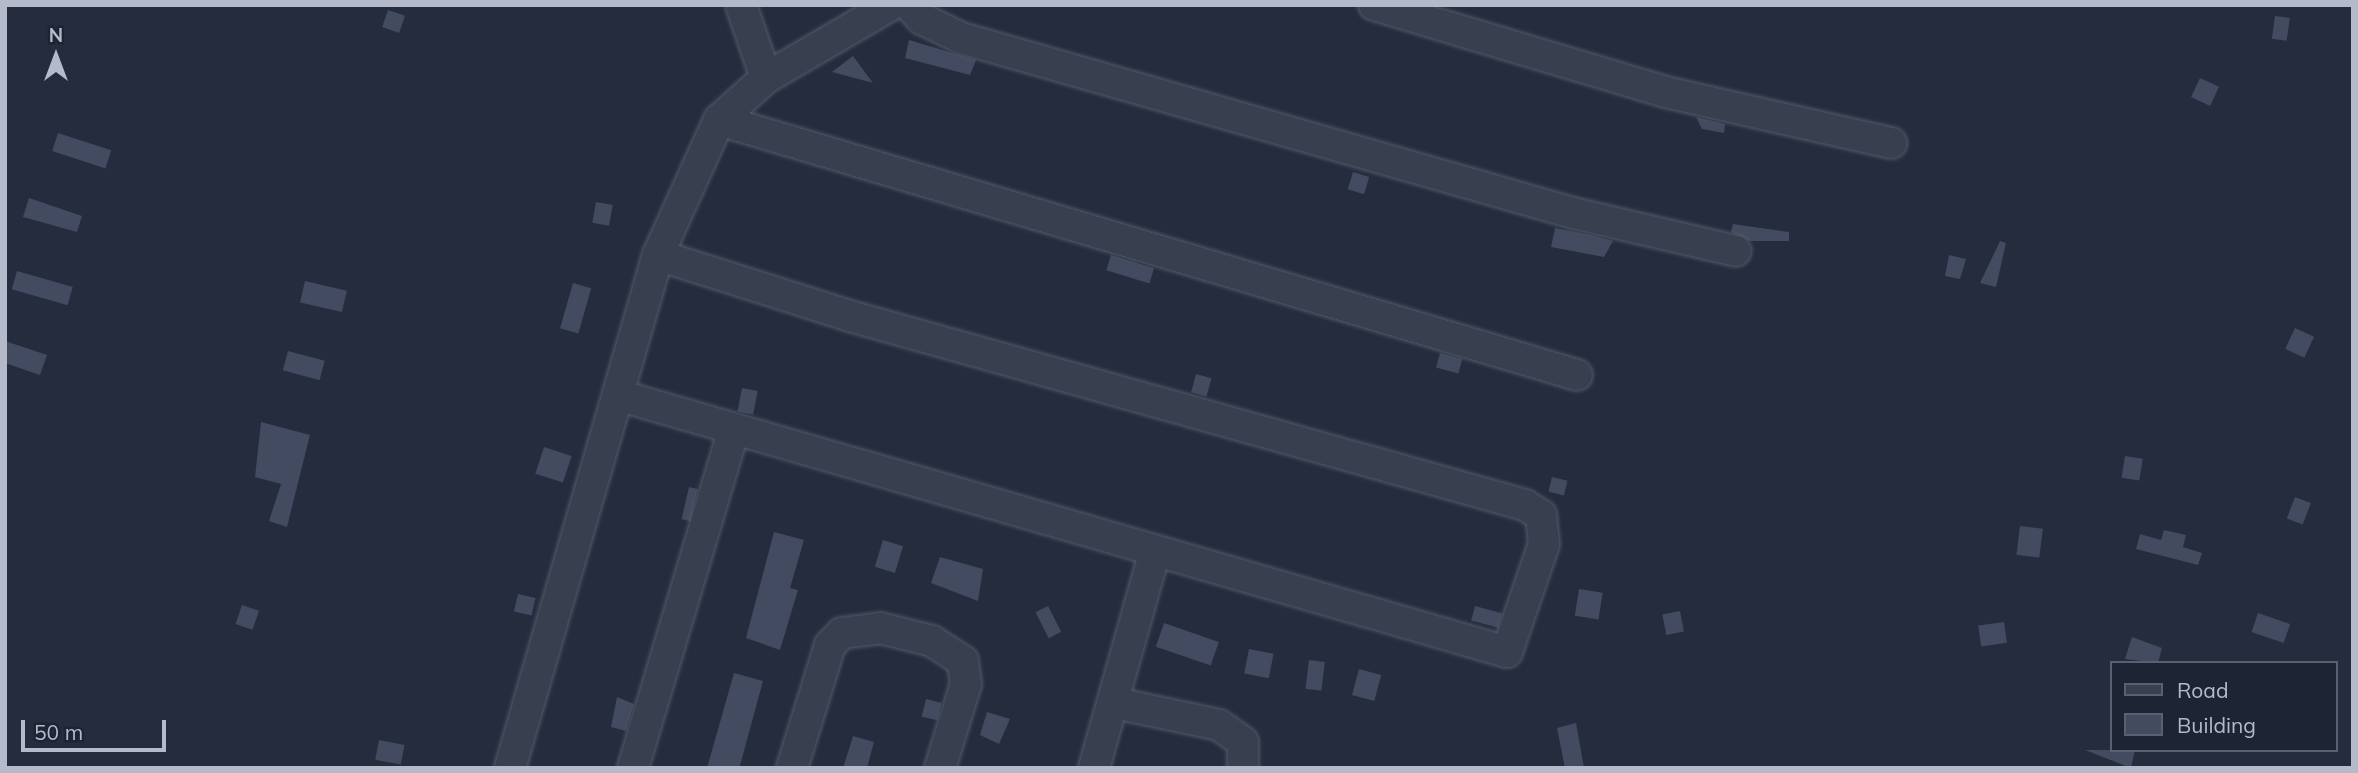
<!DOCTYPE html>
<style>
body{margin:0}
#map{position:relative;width:2358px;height:773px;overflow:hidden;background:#242c3e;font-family:Mulish,sans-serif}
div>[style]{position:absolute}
.building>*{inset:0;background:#434b60;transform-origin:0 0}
.roads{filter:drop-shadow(0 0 2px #535a69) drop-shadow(0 0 2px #535a69)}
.minor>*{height:30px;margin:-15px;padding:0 15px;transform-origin:15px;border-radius:15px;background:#383f4e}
span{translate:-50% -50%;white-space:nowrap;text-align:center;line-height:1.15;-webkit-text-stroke:7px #1d2433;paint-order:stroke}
.frame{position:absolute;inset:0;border:7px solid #b4bac9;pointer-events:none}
.legend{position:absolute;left:2110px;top:661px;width:228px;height:91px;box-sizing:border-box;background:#1d2433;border:2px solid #59606f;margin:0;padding:9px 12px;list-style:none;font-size:21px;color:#b4bac9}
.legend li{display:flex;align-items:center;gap:14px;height:35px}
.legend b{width:35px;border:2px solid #59606f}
.north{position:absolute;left:21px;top:21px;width:70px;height:70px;-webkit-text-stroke:5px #1d2433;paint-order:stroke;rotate:0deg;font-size:19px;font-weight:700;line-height:28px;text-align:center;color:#b4bac9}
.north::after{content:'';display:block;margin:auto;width:24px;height:32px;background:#b4bac9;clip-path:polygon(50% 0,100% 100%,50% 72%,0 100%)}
.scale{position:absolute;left:21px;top:720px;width:145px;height:32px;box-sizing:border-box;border:4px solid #b4bac9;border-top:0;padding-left:9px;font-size:21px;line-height:24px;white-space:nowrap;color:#b4bac9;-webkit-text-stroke:5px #1d2433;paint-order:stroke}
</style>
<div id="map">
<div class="building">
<i style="left:388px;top:10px;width:18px;height:18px;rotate:19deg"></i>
<i style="left:2275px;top:16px;width:15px;height:23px;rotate:8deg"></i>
<i style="clip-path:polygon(909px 40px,976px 60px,970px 75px,905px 58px)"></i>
<i style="clip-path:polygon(853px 56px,873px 83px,832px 72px)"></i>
<i style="left:2200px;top:78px;width:21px;height:21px;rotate:25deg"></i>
<i style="clip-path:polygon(1696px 117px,1725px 124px,1724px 133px,1702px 129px)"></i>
<i style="left:58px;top:133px;width:56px;height:19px;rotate:18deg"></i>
<i style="left:1353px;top:172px;width:17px;height:18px;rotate:17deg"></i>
<i style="clip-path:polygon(29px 198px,82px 216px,77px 232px,23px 217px)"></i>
<i style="left:596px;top:202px;width:17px;height:21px;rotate:10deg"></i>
<i style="clip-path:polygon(1733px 224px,1789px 232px,1789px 241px,1750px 241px,1731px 232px)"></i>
<i style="clip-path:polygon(1555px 228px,1591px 235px,1613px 241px,1604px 257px,1551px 247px)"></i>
<i style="clip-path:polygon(2000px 241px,2006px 243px,1996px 287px,1980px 283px)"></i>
<i style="left:1111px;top:255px;width:45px;height:16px;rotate:17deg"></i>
<i style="clip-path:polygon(1949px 255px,1966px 259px,1960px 279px,1945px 276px)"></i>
<i style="left:17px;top:271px;width:58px;height:19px;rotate:16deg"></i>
<i style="left:305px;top:281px;width:43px;height:22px;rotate:13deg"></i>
<i style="left:573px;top:283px;width:19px;height:47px;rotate:16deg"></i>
<i style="left:2295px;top:328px;width:21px;height:23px;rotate:25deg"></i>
<i style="clip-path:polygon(5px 341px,47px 355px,40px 375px,5px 363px)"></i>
<i style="left:288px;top:351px;width:38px;height:20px;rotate:15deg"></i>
<i style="left:1440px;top:353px;width:23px;height:15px;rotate:15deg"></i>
<i style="left:1196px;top:374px;width:16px;height:19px;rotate:15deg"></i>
<i style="left:742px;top:388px;width:16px;height:24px;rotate:11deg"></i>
<i style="clip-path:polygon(261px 422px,310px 435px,287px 527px,269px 521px,281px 484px,255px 477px)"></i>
<i style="left:544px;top:447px;width:29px;height:28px;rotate:18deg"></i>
<i style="left:2125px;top:456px;width:18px;height:22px;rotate:9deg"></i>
<i style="left:1552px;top:477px;width:16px;height:15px;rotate:14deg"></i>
<i style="left:689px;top:487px;width:9px;height:33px;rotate:13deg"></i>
<i style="left:2295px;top:497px;width:17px;height:23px;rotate:21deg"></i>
<i style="left:2020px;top:526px;width:23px;height:29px;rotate:7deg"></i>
<i style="clip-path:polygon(2164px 530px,2186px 535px,2183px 547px,2202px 553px,2198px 565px,2136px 549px,2140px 534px,2161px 540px)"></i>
<i style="clip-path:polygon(774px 532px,804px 540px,790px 588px,798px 590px,780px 650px,746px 638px)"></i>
<i style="left:883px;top:540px;width:21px;height:28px;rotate:17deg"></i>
<i style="clip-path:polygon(940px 557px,983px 569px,978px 601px,931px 583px)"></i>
<i style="left:1579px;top:589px;width:24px;height:27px;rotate:9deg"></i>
<i style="left:518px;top:594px;width:18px;height:18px;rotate:13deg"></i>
<i style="left:242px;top:605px;width:18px;height:20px;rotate:19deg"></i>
<i style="left:1048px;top:606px;width:29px;height:14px;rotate:63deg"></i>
<i style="left:1475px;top:606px;width:28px;height:15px;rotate:15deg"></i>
<i style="left:1680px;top:611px;width:21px;height:18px;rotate:79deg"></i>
<i style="left:2258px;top:613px;width:34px;height:20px;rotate:19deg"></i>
<i style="left:2004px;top:622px;width:21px;height:26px;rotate:82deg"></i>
<i style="left:1164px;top:623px;width:58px;height:25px;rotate:19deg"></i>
<i style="clip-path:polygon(2132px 637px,2162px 648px,2158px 663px,2125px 659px)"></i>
<i style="left:1249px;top:649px;width:25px;height:25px;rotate:11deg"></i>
<i style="left:1309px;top:660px;width:16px;height:29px;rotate:7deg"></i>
<i style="left:1359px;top:669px;width:23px;height:27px;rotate:15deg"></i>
<i style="clip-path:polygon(734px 673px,763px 681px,741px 762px,739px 768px,707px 768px)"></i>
<i style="clip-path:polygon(617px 697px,634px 704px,626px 731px,611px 727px)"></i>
<i style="left:926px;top:699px;width:16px;height:18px;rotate:14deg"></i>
<i style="clip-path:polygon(987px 712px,1010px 719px,999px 744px,980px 735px)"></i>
<i style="clip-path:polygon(1576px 723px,1584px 768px,1565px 768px,1557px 728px)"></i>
<i style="clip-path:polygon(853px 736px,874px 742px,867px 768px,843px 768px)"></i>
<i style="left:379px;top:740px;width:26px;height:20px;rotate:11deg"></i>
<i style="clip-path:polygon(2085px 750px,2135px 750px,2131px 768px)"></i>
</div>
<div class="roads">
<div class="minor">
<i style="left:741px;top:5px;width:77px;rotate:71.1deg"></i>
<i style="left:909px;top:5px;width:19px;rotate:47deg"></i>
<i style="left:922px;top:19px;width:43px;rotate:26deg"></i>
<i style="left:961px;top:38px;width:637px;rotate:15.96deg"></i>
<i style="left:1573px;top:213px;width:167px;rotate:13.1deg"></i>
<i style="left:1374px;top:5px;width:304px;rotate:16.6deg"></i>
<i style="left:1665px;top:92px;width:232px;rotate:12.7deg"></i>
<i style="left:719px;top:120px;width:895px;rotate:16.55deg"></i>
<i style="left:621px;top:396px;width:922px;rotate:16.12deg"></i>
<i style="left:1507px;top:652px;width:114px;rotate:-71.1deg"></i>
<i style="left:1544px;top:544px;width:29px;rotate:-96deg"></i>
<i style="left:1541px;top:515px;width:19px;rotate:-148deg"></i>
<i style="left:1525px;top:505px;width:701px;rotate:-164.36deg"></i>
<i style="left:850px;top:316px;width:201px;rotate:-162.4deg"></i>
<i style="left:1115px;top:703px;width:106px;rotate:11.9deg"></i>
<i style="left:1219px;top:725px;width:29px;rotate:35deg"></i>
<i style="left:1243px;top:742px;width:26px;rotate:90deg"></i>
<i style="left:510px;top:768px;width:534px;rotate:-73.91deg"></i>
<i style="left:658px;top:255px;width:148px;rotate:-65.7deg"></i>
<i style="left:719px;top:120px;width:63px;rotate:-41.8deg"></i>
<i style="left:766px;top:78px;width:145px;rotate:-30.3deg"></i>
<i style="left:633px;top:768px;width:353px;rotate:-73.4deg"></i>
<i style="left:792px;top:768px;width:129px;rotate:-72.8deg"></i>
<i style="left:830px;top:645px;width:17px;rotate:-45deg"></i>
<i style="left:842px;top:633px;width:38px;rotate:-7deg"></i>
<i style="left:880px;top:628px;width:54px;rotate:14deg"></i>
<i style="left:932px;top:641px;width:37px;rotate:33deg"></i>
<i style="left:963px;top:661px;width:23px;rotate:83deg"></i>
<i style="left:966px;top:684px;width:88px;rotate:107.2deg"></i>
<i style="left:1094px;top:768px;width:222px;rotate:-74.3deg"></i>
</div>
</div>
<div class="frame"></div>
<ul class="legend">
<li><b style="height:9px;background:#383f4e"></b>Road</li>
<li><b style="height:19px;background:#434b60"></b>Building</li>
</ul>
<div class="north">N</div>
<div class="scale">50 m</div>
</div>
